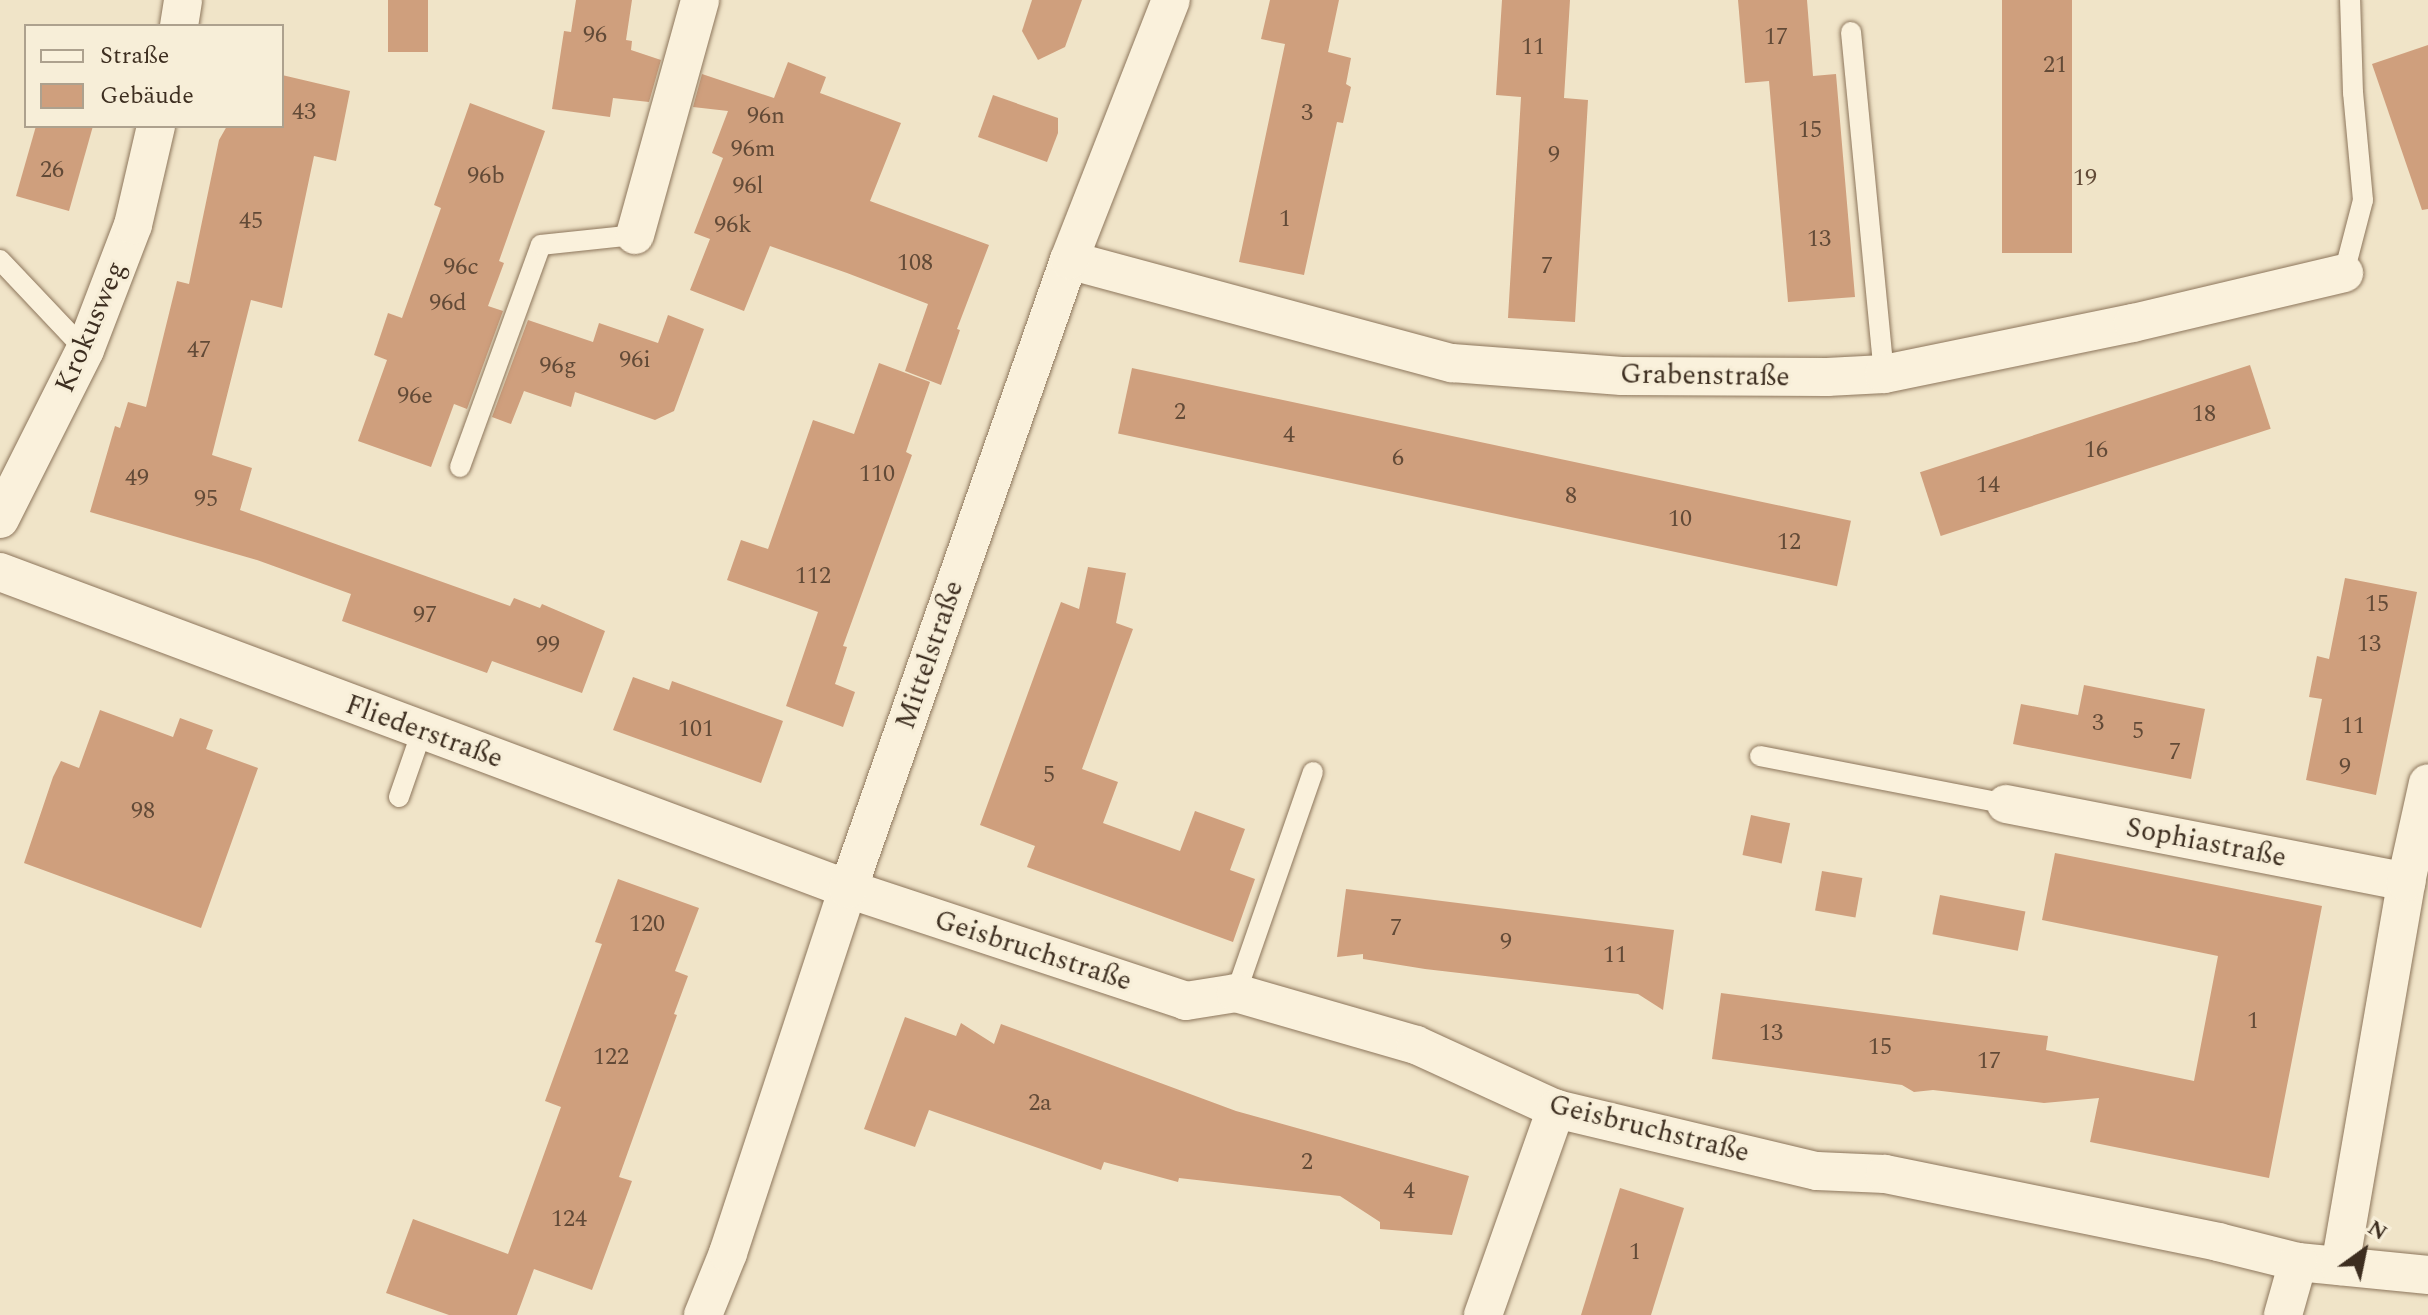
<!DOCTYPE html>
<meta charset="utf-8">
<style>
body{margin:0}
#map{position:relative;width:2428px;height:1315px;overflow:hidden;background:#f0e4c8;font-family:Spectral,serif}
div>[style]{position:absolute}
.building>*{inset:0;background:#cf9f7d;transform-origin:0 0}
.roads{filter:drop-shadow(0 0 2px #8d765c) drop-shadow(0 0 2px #8d765c)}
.lane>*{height:20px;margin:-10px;padding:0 10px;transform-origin:10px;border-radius:10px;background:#faf1dc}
.street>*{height:38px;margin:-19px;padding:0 19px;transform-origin:19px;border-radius:19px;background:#faf1dc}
span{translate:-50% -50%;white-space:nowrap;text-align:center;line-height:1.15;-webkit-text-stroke:6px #f7eed8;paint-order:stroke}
.number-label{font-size:24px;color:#624a37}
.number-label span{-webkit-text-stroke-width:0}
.street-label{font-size:28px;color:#3d2e20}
.legend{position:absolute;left:24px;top:24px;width:260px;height:104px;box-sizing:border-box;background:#f7eed8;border:2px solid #ada18e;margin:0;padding:10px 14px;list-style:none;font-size:24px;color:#3d2e20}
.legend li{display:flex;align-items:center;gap:16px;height:40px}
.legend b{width:40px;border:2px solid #ada18e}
.north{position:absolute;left:2324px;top:1211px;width:80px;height:80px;-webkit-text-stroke:6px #f7eed8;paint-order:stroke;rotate:33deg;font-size:22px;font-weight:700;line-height:32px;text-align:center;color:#3d2e20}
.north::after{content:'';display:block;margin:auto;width:28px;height:36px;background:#3d2e20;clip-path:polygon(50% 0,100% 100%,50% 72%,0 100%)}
</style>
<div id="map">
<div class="building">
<i style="left:388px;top:0;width:40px;height:52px"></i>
<i style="clip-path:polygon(576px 0,632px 0,626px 40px,632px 41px,631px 50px,661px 60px,649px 102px,613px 98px,610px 117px,552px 109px,564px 31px,571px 32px)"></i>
<i style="clip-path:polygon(1032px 0,1082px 0,1065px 47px,1038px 60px,1022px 31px)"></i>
<i style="clip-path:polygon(1270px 0,1339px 0,1328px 52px,1351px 58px,1346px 84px,1351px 87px,1343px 123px,1337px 122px,1304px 275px,1239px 262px,1285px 44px,1261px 39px)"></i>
<i style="clip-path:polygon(1502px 0,1570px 0,1564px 98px,1588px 100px,1575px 322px,1508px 318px,1521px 97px,1496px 95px)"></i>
<i style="clip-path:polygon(1738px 0,1807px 0,1813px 76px,1836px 74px,1855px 297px,1788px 302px,1769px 81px,1745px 83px)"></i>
<i style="left:2002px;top:0;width:70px;height:253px"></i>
<i style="clip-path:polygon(2428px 45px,2428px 209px,2422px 210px,2372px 64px)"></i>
<i style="clip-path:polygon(788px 62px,826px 77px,820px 93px,901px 123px,870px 201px,989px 245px,957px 329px,960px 330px,941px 385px,905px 371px,928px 304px,847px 273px,770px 246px,744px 311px,690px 290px,710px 239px,694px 233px,723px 158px,712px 153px,728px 111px,693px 107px,702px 74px,774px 98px)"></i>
<i style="clip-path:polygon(282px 75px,350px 91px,336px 161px,314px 156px,282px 308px,251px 300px,212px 455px,252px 468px,240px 510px,510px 606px,514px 598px,540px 608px,542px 604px,605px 631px,582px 693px,492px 661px,487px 673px,342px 621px,351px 594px,257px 560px,90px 512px,115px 426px,120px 428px,128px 402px,146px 407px,177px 281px,189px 284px,219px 140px,227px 126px,282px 126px)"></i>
<i style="clip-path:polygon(993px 95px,1058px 118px,1058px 133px,1047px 162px,978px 137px)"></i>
<i style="clip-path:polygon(470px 103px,545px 131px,499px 261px,504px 263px,488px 306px,503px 311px,467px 409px,454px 404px,431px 467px,358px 441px,387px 360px,374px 355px,388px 313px,402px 318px,441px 208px,434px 205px)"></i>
<i style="clip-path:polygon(36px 126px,93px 126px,69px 211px,16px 196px)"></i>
<i style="clip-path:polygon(668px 315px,704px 329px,674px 411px,655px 420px,575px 392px,571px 407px,524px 391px,511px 424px,492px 417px,528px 320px,593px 342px,599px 323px,658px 343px)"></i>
<i style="clip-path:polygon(879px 363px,930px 382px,906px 452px,912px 455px,843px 646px,847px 647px,835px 684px,855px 692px,843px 727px,786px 706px,818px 612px,727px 580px,741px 540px,768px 549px,813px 420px,854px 434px)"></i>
<i style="left:2250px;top:365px;width:67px;height:347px;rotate:72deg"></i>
<i style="left:1132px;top:368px;width:735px;height:67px;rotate:12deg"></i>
<i style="clip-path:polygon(1088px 567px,1126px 573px,1116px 623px,1133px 629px,1082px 769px,1118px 782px,1103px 823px,1180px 851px,1195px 811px,1245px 829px,1230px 870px,1255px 879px,1233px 942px,1027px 867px,1035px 846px,980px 825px,1061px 602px,1079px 609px)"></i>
<i style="clip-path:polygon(2345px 578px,2417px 592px,2376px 795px,2306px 780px,2322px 699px,2309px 697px,2317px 656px,2329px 659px)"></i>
<i style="clip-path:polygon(633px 677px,669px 690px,672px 681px,783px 721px,761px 783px,613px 730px)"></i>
<i style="clip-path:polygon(2084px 685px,2205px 709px,2191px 779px,2013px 744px,2021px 704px,2078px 715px)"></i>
<i style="clip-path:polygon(100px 710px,173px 737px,180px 718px,213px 730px,206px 749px,258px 768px,201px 928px,24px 863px,53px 777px,61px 761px,79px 768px)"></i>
<i style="left:1751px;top:815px;width:40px;height:41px;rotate:12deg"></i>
<i style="clip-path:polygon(2055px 853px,2322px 906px,2269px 1178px,2090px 1142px,2099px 1098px,2044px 1103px,1933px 1090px,1914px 1092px,1902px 1085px,1712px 1059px,1721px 993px,2048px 1036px,2046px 1050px,2194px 1081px,2218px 956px,2042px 920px)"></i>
<i style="left:1822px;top:871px;width:41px;height:40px;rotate:10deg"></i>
<i style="clip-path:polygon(618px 879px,699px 908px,675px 971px,688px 976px,674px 1014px,677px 1015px,619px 1177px,632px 1181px,592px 1290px,534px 1269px,517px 1315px,449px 1315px,386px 1293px,413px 1219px,508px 1254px,561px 1107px,545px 1101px,602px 944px,595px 942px)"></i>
<i style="clip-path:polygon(1346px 889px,1674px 930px,1663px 1010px,1638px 994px,1425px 969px,1363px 959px,1363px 954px,1337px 957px)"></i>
<i style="left:1940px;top:895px;width:87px;height:40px;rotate:11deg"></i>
<i style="clip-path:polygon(905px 1017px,956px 1036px,961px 1023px,994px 1044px,1001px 1024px,1236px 1111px,1469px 1176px,1452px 1235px,1380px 1229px,1380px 1222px,1340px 1196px,1179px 1178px,1178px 1182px,1104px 1162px,1101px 1170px,929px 1110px,915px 1147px,864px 1129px)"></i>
<i style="clip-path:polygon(1620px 1188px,1684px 1208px,1651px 1315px,1581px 1315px)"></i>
</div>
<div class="roads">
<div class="lane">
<i style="left:1851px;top:32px;width:344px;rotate:84.5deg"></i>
<i style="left:0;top:260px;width:124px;rotate:46.6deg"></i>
<i style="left:2344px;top:273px;width:75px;rotate:-75.4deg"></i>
<i style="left:2363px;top:200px;width:107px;rotate:-95.3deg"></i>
<i style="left:2353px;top:93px;width:93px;rotate:-91.8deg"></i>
<i style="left:460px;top:467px;width:236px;rotate:-70deg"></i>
<i style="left:541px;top:245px;width:95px;rotate:-6.1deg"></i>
<i style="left:1760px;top:756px;width:251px;rotate:11deg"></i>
<i style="left:399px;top:797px;width:70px;rotate:-70.8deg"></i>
<i style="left:1236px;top:993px;width:234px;rotate:-70.8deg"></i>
</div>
<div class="street">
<i style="left:179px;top:26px;width:26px;rotate:-81deg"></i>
<i style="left:635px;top:235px;width:244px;rotate:-74.5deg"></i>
<i style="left:1069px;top:260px;width:397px;rotate:15.1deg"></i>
<i style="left:1452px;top:363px;width:170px;rotate:4.4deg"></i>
<i style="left:1622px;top:376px;width:205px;rotate:0.3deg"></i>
<i style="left:1827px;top:377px;width:57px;rotate:-3deg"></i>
<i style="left:1884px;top:374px;width:254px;rotate:-11.6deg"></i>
<i style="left:2133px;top:323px;width:217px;rotate:-13.3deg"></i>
<i style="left:0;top:519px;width:189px;rotate:-63.3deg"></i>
<i style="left:85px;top:350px;width:134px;rotate:-69deg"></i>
<i style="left:133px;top:225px;width:102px;rotate:-76.9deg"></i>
<i style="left:0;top:572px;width:905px;rotate:20.5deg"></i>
<i style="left:848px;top:889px;width:356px;rotate:18.3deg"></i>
<i style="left:1186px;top:1001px;width:51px;rotate:-9.1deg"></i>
<i style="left:1236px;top:993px;width:187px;rotate:16.1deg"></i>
<i style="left:1416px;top:1045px;width:154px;rotate:24.6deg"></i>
<i style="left:1556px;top:1109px;width:268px;rotate:13.4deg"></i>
<i style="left:1817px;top:1171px;width:68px;rotate:2.5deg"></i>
<i style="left:1885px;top:1174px;width:340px;rotate:11.5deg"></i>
<i style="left:2218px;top:1242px;width:82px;rotate:14deg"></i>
<i style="left:2298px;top:1262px;width:131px;rotate:5.7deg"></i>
<i style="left:2006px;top:804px;width:408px;rotate:11deg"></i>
<i style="left:2340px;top:1266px;width:390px;rotate:-80.2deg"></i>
<i style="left:2406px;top:882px;width:101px;rotate:-77.5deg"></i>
<i style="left:703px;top:1315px;width:67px;rotate:-68deg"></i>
<i style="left:728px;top:1253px;width:383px;rotate:-71.8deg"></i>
<i style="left:848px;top:889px;width:667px;rotate:-70.64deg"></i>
<i style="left:1069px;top:260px;width:279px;rotate:-68.6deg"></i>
<i style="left:1483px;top:1315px;width:219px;rotate:-70.5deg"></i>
<i style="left:2283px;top:1315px;width:55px;rotate:-74.2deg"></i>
</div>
</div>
<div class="number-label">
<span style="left:595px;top:36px">96</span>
<span style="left:1776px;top:38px">17</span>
<span style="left:1533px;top:48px">11</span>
<span style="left:2055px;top:66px">21</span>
<span style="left:304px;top:113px">43</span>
<span style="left:1307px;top:114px">3</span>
<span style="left:766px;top:117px">96n</span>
<span style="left:1810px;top:131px">15</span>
<span style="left:753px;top:150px">96m</span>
<span style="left:1554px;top:156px">9</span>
<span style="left:52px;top:171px">26</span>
<span style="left:486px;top:177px">96b</span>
<span style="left:2085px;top:179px">19</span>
<span style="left:748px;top:187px">96l</span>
<span style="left:1285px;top:220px">1</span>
<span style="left:251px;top:222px">45</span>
<span style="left:733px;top:226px">96k</span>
<span style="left:1819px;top:240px">13</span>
<span style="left:915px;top:264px">108</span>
<span style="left:1547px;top:267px">7</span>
<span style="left:461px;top:268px">96c</span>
<span style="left:448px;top:304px">96d</span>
<span style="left:199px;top:351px">47</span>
<span style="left:635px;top:361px">96i</span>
<span style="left:558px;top:367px">96g</span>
<span style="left:415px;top:397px">96e</span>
<span style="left:1180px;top:413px">2</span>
<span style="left:2204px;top:415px">18</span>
<span style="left:1289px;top:436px">4</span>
<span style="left:2096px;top:451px">16</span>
<span style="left:1398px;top:459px">6</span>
<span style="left:877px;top:475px">110</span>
<span style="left:137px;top:479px">49</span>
<span style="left:1988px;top:486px">14</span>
<span style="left:1571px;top:497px">8</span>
<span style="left:206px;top:500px">95</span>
<span style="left:1680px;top:520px">10</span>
<span style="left:1789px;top:543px">12</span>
<span style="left:813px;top:577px">112</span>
<span style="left:2377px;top:605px">15</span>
<span style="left:425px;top:616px">97</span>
<span style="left:2369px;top:645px">13</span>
<span style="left:548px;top:646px">99</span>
<span style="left:2098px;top:724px">3</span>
<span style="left:2353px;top:727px">11</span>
<span style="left:696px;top:730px">101</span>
<span style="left:2138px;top:732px">5</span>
<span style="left:2175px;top:753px">7</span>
<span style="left:2345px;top:768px">9</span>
<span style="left:1049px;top:776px">5</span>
<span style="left:143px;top:812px">98</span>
<span style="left:647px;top:925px">120</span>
<span style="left:1396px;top:929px">7</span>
<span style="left:1506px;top:943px">9</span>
<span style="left:1615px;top:956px">11</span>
<span style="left:2253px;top:1022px">1</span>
<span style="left:1771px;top:1034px">13</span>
<span style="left:1880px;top:1048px">15</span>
<span style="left:611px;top:1058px">122</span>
<span style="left:1989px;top:1062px">17</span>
<span style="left:1040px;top:1104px">2a</span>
<span style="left:1307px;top:1163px">2</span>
<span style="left:1409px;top:1192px">4</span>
<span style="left:569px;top:1220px">124</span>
<span style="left:1635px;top:1253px">1</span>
</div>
<div class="street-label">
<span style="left:91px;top:327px;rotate:-67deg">Krokusweg</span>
<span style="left:1705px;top:376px;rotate:1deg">Grabenstraße</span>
<span style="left:930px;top:655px;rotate:-71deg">Mittelstraße</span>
<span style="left:424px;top:732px;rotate:20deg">Fliederstraße</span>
<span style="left:2206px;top:843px;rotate:11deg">Sophiastraße</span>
<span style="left:1033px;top:951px;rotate:18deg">Geisbruchstraße</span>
<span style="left:1649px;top:1129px;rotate:14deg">Geisbruchstraße</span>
</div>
<ul class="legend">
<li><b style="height:10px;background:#faf1dc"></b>Straße</li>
<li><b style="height:22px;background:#cf9f7d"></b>Gebäude</li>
</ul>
<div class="north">N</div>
</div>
